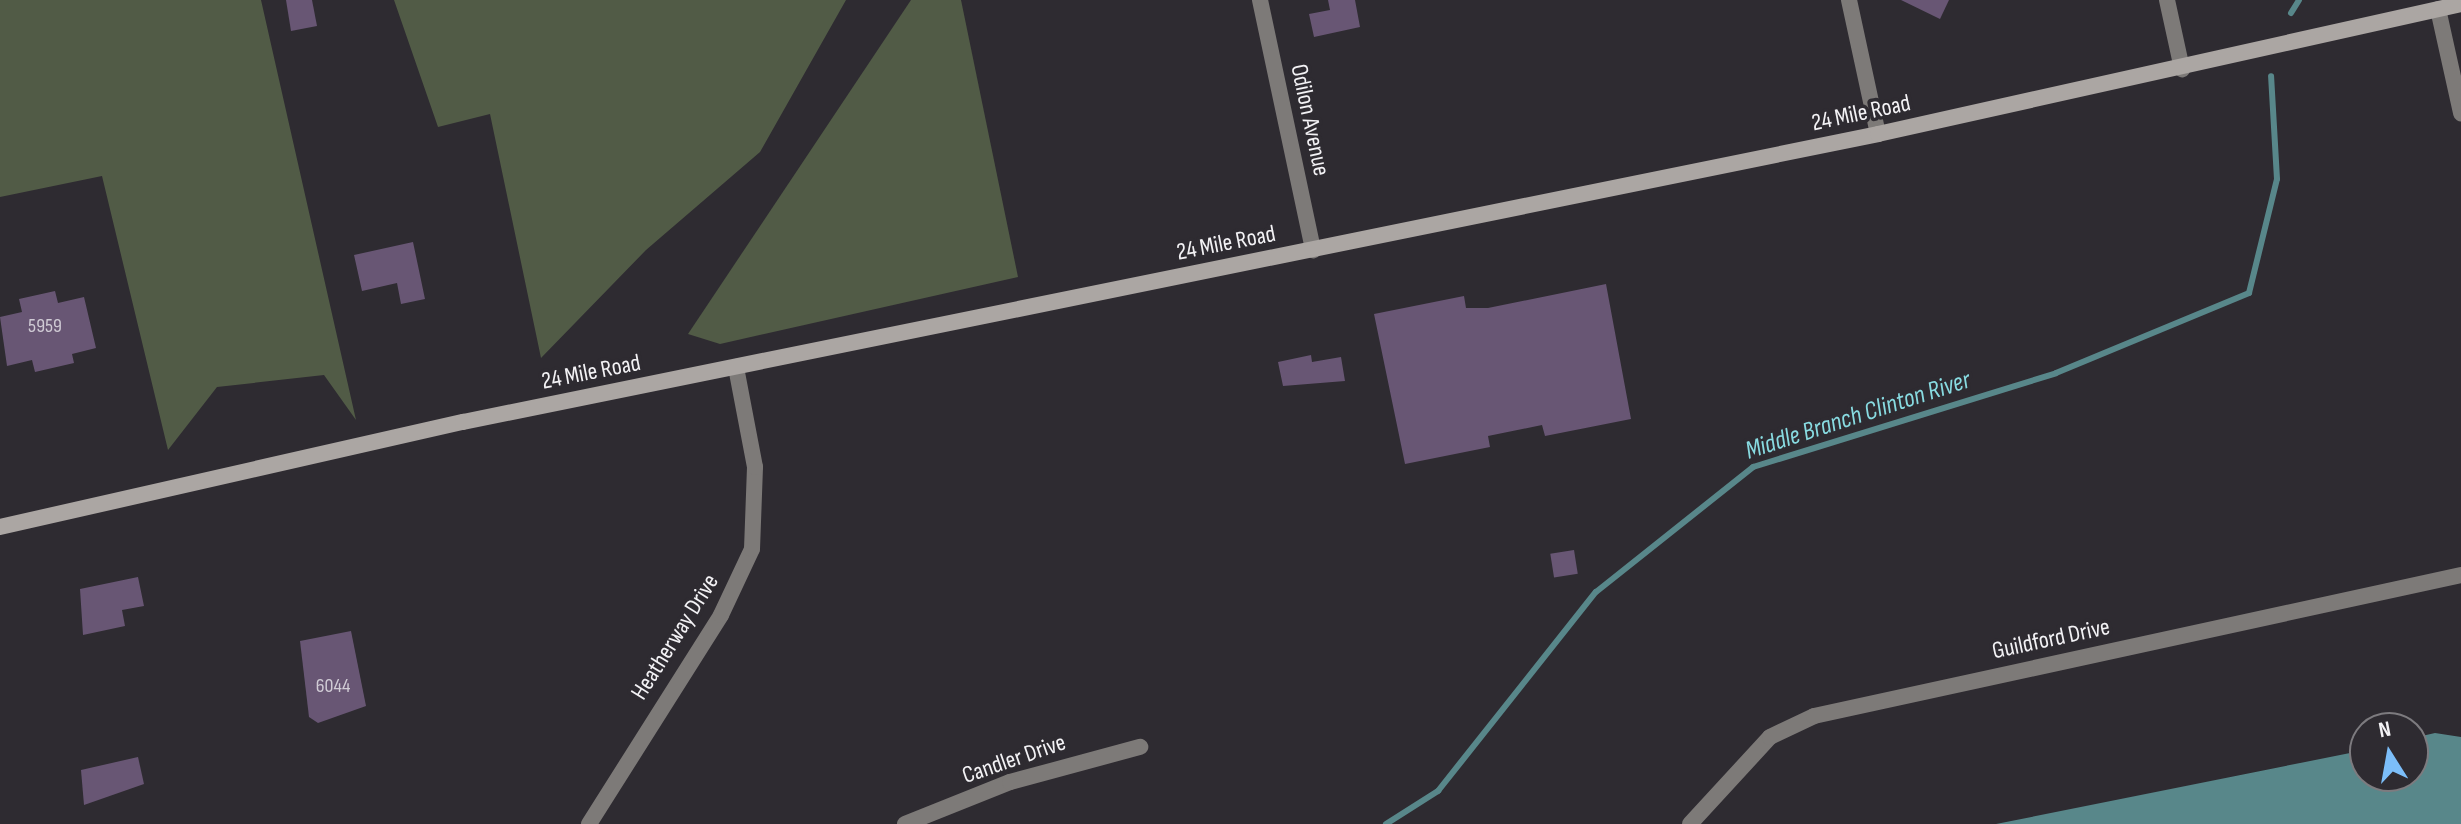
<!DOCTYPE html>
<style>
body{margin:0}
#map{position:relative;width:2461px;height:824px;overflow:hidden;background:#2e2b31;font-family:"Sofia Sans Condensed",sans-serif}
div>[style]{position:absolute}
.green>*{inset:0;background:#515b46}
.water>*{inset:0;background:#58878a}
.stream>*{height:6px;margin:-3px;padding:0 3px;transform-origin:3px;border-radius:3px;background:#58878a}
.building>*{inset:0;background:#685674;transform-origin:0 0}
.street>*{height:16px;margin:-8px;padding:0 8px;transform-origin:8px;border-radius:8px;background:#7d7a78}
.secondary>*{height:16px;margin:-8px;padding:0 8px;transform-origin:8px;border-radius:8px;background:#aba6a3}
span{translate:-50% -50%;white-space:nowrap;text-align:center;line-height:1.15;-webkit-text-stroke:7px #2e2b31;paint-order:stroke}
.number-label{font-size:20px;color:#d0cbd5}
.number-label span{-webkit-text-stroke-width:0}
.street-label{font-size:24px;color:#f3f2f5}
.water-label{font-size:26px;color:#88dbe1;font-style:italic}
.north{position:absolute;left:2349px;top:712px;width:80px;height:80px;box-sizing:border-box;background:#2e2b31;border:2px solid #7d7b7f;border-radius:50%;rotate:349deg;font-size:22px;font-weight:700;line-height:32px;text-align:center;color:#f3f2f5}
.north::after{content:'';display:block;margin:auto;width:28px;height:36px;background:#7cbef9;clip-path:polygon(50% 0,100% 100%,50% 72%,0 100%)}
</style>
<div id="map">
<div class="green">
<i style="clip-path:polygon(0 0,261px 0,356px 420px,324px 375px,217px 387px,168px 450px,102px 176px,0 197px)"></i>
<i style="clip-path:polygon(394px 0,846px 0,760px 152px,646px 250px,541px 358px,490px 114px,438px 127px)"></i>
<i style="clip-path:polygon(911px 0,961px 0,1018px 277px,720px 344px,688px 334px)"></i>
</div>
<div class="water">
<i style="clip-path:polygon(2435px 733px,2461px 737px,2461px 824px,1996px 824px,2365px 750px,2365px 776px,2413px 776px,2413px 738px)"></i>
</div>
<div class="stream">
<i style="left:2291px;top:13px;width:15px;rotate:-58deg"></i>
<i style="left:1386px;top:824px;width:62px;rotate:-32.4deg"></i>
<i style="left:1438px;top:791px;width:254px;rotate:-51.6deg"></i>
<i style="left:1596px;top:592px;width:201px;rotate:-38.5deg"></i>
<i style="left:1753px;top:467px;width:317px;rotate:-17.2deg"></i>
<i style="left:2056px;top:373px;width:209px;rotate:-22.5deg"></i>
<i style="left:2249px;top:293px;width:117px;rotate:-76.2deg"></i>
<i style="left:2277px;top:179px;width:103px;rotate:-93.3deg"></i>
</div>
<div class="building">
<i style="clip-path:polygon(286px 0,312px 0,317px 26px,291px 31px)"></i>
<i style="clip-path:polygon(1328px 0,1355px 0,1360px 27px,1314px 37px,1309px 14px,1330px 10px)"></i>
<i style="clip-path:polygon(1901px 0,1949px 0,1940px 19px)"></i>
<i style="clip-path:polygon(413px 242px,425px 299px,401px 304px,397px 283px,362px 291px,354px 255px)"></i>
<i style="clip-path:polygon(1606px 284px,1631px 419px,1545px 436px,1542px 425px,1488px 436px,1490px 447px,1405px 464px,1374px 314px,1464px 296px,1466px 308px,1488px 308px)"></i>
<i style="clip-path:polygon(55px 291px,58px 303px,84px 297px,96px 348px,72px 354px,74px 363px,35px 372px,32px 360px,7px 366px,0 317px,22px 312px,19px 299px)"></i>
<i style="clip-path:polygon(1311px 355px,1312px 362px,1341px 357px,1345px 381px,1283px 386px,1278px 362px)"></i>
<i style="left:1574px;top:550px;width:24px;height:24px;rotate:81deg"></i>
<i style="clip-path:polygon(138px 577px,144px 606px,122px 610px,125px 626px,83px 635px,80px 589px)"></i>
<i style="clip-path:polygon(351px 631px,366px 706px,318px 723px,309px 717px,300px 641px)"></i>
<i style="clip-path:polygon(138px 757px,144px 784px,84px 805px,81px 770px)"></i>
</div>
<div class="street">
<i style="left:1260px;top:0;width:256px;rotate:78deg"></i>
<i style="left:1849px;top:0;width:137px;rotate:77.8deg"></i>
<i style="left:2167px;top:0;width:71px;rotate:77.7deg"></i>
<i style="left:2438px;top:9px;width:107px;rotate:77.5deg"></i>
<i style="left:589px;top:824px;width:247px;rotate:-57.7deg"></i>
<i style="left:721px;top:615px;width:73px;rotate:-64.8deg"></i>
<i style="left:752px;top:549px;width:82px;rotate:-87.9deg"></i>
<i style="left:755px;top:467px;width:102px;rotate:-100.8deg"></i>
<i style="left:905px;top:824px;width:113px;rotate:-21.8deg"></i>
<i style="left:1010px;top:782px;width:135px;rotate:-15.1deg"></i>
<i style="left:1690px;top:824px;width:118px;rotate:-47.4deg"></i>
<i style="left:1770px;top:737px;width:49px;rotate:-25.5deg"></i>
<i style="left:1814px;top:716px;width:662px;rotate:-12.29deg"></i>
</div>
<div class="secondary">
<i style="left:0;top:527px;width:475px;rotate:-12.8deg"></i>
<i style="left:463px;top:422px;width:1444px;rotate:-11.5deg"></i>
<i style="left:1878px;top:134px;width:597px;rotate:-12.57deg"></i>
</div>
<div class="number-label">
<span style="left:45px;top:326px">5959</span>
<span style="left:333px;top:686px">6044</span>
</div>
<div class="street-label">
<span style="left:1861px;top:113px;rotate:-12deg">24 Mile Road</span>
<span style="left:1310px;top:120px;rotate:78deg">Odilon Avenue</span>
<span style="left:1226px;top:243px;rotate:-11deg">24 Mile Road</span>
<span style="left:591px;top:372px;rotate:-11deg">24 Mile Road</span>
<span style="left:675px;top:637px;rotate:-58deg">Heatherway Drive</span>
<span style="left:2051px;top:639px;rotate:-12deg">Guildford Drive</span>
<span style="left:1014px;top:759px;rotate:-19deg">Candler Drive</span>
</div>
<div class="water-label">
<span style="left:1858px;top:416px;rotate:-18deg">Middle Branch Clinton River</span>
</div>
<div class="north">N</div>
</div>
